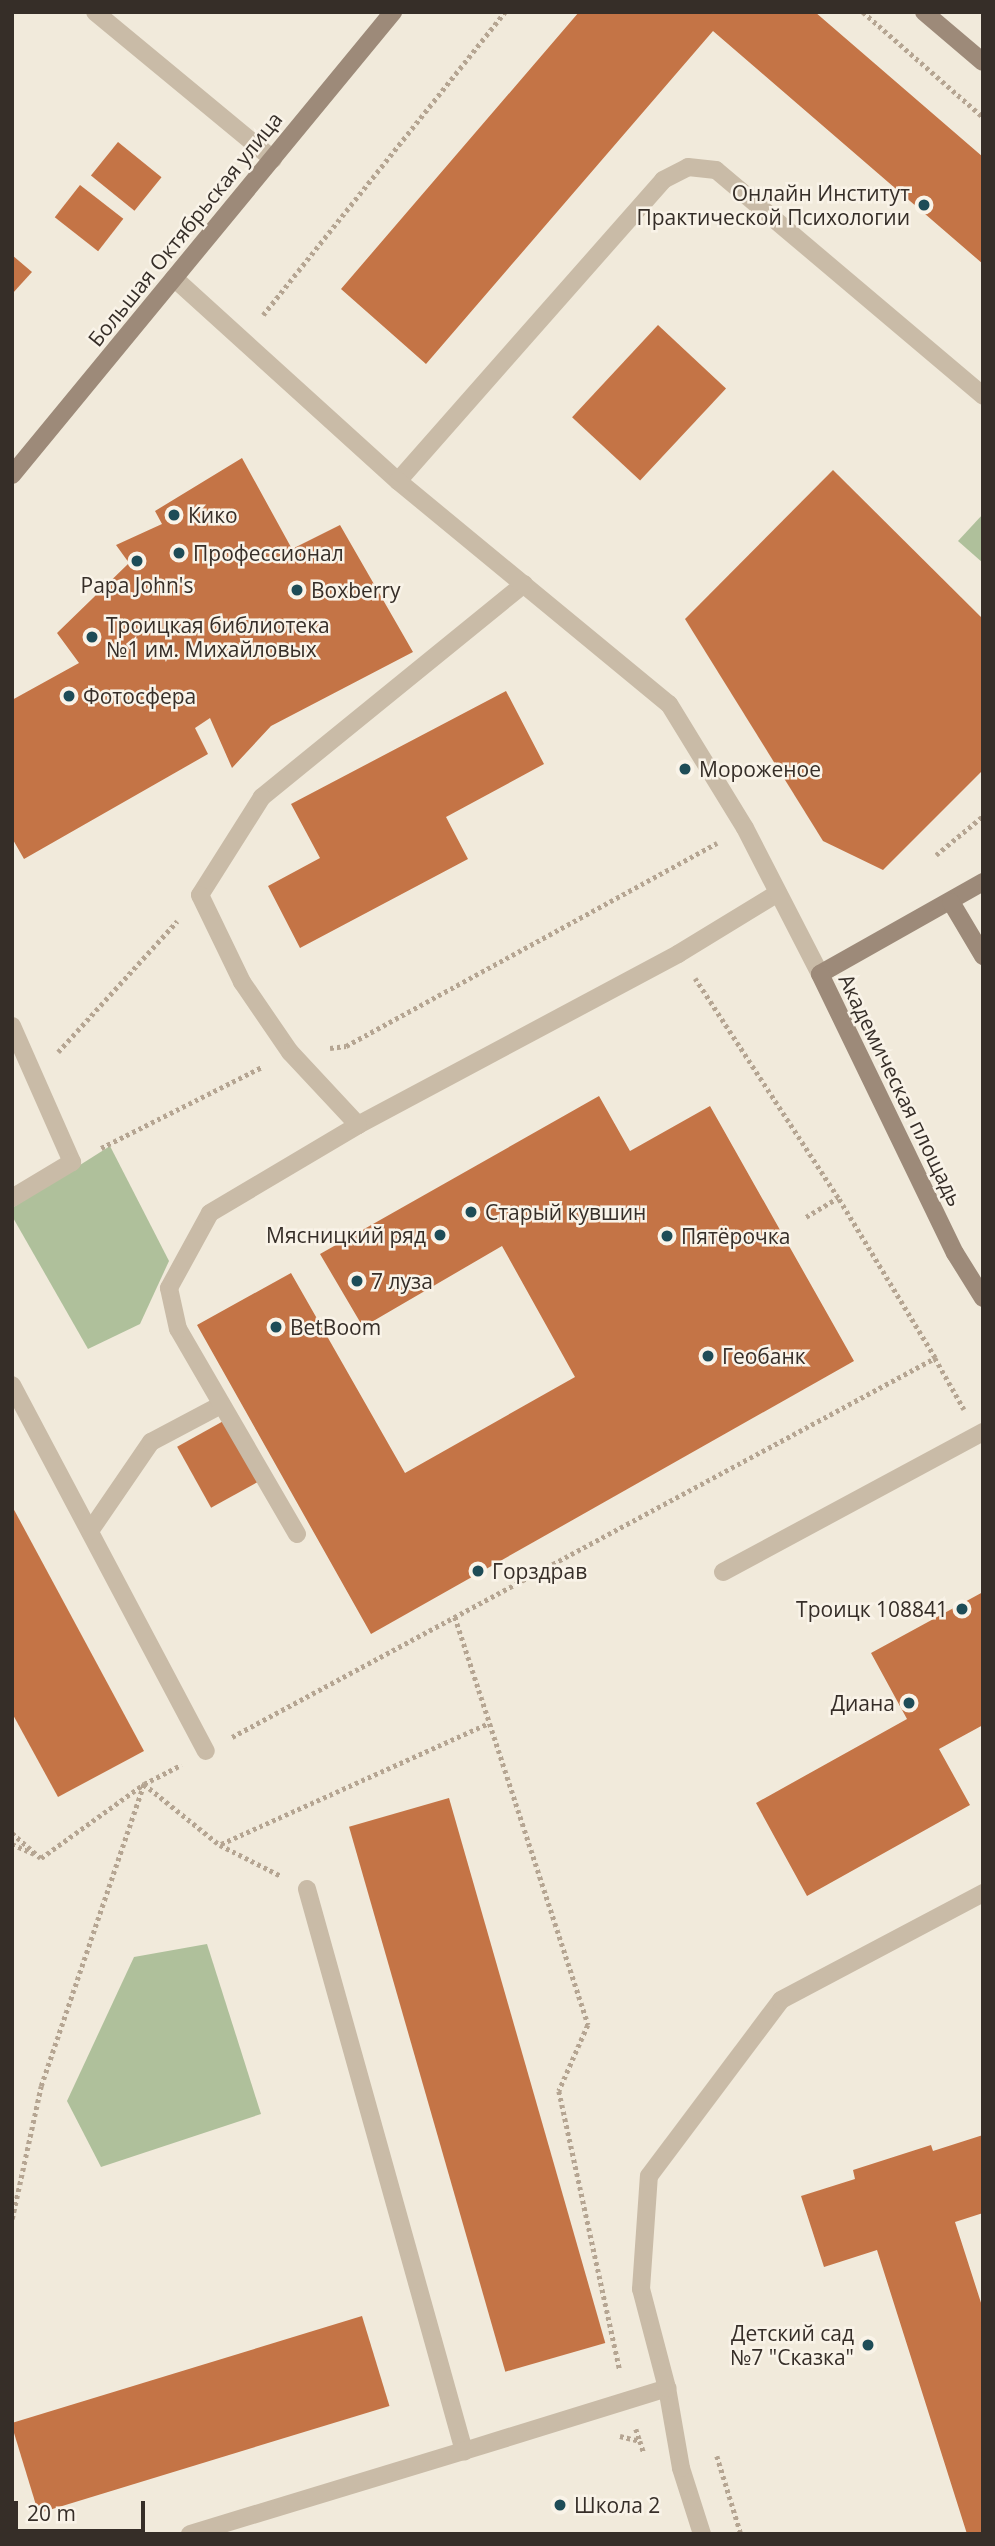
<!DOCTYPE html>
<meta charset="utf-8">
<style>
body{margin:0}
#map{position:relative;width:995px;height:2546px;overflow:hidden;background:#f1eadb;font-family:"Open Sans",sans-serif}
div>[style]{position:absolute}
.green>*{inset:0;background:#afc09b}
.building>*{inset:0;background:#c47446;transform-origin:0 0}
.path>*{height:4.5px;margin-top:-2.25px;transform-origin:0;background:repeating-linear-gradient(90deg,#b5a592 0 3.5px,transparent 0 7px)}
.lane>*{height:18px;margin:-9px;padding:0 9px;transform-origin:9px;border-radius:9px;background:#c9bba7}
.street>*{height:18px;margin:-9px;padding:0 9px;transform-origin:9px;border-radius:9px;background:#c9bba7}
.secondary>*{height:18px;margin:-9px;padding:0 9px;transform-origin:9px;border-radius:9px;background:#9d8a79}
.dots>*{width:19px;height:19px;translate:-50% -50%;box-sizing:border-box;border:4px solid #f9f3e8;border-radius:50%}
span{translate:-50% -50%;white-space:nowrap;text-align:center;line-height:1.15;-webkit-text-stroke:5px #f9f3e8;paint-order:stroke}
.poi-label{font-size:21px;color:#362e28}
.right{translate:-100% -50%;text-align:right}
.left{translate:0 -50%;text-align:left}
.street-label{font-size:21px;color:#362e28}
.frame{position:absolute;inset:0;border:14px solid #362e28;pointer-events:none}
.scale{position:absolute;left:14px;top:2501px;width:131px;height:32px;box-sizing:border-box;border:4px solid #362e28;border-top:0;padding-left:9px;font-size:21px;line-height:24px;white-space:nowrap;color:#362e28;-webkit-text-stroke:5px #f9f3e8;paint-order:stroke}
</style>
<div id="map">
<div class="green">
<i style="clip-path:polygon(983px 514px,983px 563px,958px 541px)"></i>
<i style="clip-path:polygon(110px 1146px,169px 1261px,140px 1324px,88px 1349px,12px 1216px,12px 1208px)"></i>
<i style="clip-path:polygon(207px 1944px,261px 2114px,101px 2167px,67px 2101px,134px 1957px)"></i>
</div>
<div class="building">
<i style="clip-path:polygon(579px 12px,815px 12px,983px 157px,983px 264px,713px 31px,426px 364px,341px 289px)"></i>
<i style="left:118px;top:142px;width:56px;height:43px;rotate:39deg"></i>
<i style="left:80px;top:185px;width:55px;height:41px;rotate:38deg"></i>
<i style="clip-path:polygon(12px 255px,32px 272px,12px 294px)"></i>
<i style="left:658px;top:325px;width:93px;height:126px;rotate:43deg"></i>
<i style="clip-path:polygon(242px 458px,292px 549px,340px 525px,413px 652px,271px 726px,232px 768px,210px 718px,195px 728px,208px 754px,24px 859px,12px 838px,12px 700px,79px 663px,57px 633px,129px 563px,116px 545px,162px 524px,155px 511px)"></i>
<i style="clip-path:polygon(833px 470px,983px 619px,983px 770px,883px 870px,823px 841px,685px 619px)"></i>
<i style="clip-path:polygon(506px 691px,544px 764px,446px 817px,468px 859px,300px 948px,268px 886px,320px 858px,291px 804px)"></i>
<i style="clip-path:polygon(599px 1096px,630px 1151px,710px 1106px,854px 1361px,371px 1634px,197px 1325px,291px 1273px,405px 1473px,575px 1377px,502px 1246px,363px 1327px,320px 1254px)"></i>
<i style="left:227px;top:1419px;width:70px;height:57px;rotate:61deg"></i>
<i style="clip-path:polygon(12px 1506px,144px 1751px,58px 1797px,12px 1713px)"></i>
<i style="clip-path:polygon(983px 1592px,983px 1725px,939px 1749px,970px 1805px,807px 1896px,756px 1803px,907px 1719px,871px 1653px)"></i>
<i style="left:449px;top:1798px;width:567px;height:104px;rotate:74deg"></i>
<i style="clip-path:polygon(983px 2135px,983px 2213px,955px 2222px,983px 2309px,983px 2534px,967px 2534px,877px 2250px,824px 2267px,801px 2196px,855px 2179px,853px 2170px,931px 2145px,933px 2151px)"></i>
<i style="left:362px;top:2316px;width:94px;height:367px;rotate:73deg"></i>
</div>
<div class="path">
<i style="left:863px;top:12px;width:159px;rotate:41.2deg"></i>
<i style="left:263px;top:315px;width:388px;rotate:-51.4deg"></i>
<i style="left:936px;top:855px;width:61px;rotate:-39.7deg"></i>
<i style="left:330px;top:1048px;width:16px;rotate:-7deg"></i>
<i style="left:346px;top:1046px;width:423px;rotate:-28.7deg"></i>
<i style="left:58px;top:1052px;width:177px;rotate:-47.7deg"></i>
<i style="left:101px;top:1148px;width:180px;rotate:-26.7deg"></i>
<i style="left:806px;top:1217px;width:37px;rotate:-31deg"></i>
<i style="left:935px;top:1358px;width:59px;rotate:60.4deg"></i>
<i style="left:455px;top:1617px;width:429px;rotate:71.9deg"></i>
<i style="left:588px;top:2025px;width:72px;rotate:113.7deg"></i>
<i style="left:559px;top:2091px;width:286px;rotate:77.7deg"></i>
<i style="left:232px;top:1737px;width:799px;rotate:-28.33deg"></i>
<i style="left:935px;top:1358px;width:187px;rotate:-121.2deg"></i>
<i style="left:838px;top:1198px;width:262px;rotate:-123.1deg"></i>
<i style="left:12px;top:1833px;width:38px;rotate:41deg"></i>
<i style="left:41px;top:1858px;width:127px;rotate:-35.7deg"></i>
<i style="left:144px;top:1784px;width:97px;rotate:38.8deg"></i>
<i style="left:220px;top:1845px;width:68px;rotate:26.9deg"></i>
<i style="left:12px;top:1844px;width:24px;rotate:24deg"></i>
<i style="left:221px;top:1844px;width:294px;rotate:-24.3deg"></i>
<i style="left:12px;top:2219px;width:136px;rotate:-77.7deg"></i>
<i style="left:41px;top:2086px;width:319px;rotate:-71.2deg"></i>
<i style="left:144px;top:1784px;width:42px;rotate:-27.2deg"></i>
<i style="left:636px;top:2429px;width:13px;rotate:72deg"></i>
<i style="left:620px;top:2436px;width:21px;rotate:14deg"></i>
<i style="left:640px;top:2441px;width:13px;rotate:72deg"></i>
<i style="left:717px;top:2456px;width:82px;rotate:72.9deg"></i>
</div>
<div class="lane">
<i style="left:398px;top:481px;width:401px;rotate:-48.6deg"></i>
<i style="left:663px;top:180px;width:28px;rotate:-27deg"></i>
<i style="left:688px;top:167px;width:28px;rotate:6deg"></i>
<i style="left:716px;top:170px;width:350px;rotate:40.2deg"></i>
<i style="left:524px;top:584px;width:338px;rotate:140.9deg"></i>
<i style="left:262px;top:797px;width:116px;rotate:122.3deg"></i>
<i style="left:200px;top:895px;width:97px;rotate:64.2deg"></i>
<i style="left:242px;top:982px;width:85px;rotate:55.6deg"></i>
<i style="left:290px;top:1052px;width:100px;rotate:47deg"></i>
<i style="left:358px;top:1125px;width:363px;rotate:-28.1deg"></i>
<i style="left:678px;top:954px;width:117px;rotate:-31.4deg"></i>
<i style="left:12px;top:1026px;width:149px;rotate:66.2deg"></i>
<i style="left:72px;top:1162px;width:70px;rotate:149deg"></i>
<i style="left:12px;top:1385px;width:414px;rotate:62.1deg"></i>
<i style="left:90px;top:1531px;width:108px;rotate:-55.6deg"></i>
<i style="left:151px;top:1442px;width:79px;rotate:-27.9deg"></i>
<i style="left:297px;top:1534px;width:237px;rotate:-120.1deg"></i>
<i style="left:178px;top:1329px;width:42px;rotate:-102.4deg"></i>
<i style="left:169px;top:1288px;width:85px;rotate:-61.3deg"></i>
<i style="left:210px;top:1213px;width:172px;rotate:-30.7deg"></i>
<i style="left:723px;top:1572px;width:295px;rotate:-28.3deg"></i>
<i style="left:307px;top:1889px;width:584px;rotate:74.39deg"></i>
<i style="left:464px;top:2451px;width:213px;rotate:-17.2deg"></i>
<i style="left:190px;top:2534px;width:286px;rotate:-16.9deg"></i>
</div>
<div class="street">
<i style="left:95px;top:12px;width:231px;rotate:39.6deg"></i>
<i style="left:174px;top:278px;width:302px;rotate:42.2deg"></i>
<i style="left:398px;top:481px;width:351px;rotate:39.5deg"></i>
<i style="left:669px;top:704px;width:145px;rotate:58.5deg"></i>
<i style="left:745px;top:828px;width:164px;rotate:62.8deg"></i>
<i style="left:702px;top:2534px;width:69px;rotate:-107.7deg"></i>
<i style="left:681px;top:2468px;width:81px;rotate:-99.9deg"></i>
<i style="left:667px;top:2388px;width:102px;rotate:-104.7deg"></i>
<i style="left:641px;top:2289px;width:113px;rotate:-86deg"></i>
<i style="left:649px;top:2176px;width:220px;rotate:-53.1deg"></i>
<i style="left:781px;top:2000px;width:229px;rotate:-27.9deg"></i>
</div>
<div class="secondary">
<i style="left:924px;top:12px;width:77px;rotate:40.3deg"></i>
<i style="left:12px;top:475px;width:600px;rotate:-50.55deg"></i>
<i style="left:983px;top:882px;width:187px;rotate:150.6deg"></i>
<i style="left:820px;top:974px;width:310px;rotate:64.2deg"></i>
<i style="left:955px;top:1253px;width:53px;rotate:58.1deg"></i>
<i style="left:951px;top:902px;width:63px;rotate:59.3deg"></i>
</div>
<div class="dots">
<i style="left:924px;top:205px;background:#1e4c57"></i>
<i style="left:174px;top:515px;background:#1e4c57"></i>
<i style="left:179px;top:553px;background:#1e4c57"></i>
<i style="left:137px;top:561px;background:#1e4c57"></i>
<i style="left:297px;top:590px;background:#1e4c57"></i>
<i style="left:92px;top:637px;background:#1e4c57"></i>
<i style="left:69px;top:696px;background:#1e4c57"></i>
<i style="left:685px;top:769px;background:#1e4c57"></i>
<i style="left:471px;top:1212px;background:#1e4c57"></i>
<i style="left:440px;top:1235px;background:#1e4c57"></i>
<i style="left:667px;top:1236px;background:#1e4c57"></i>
<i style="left:357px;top:1281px;background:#1e4c57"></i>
<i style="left:276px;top:1327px;background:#1e4c57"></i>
<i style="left:708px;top:1356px;background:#1e4c57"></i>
<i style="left:478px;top:1571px;background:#1e4c57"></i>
<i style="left:962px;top:1609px;background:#1e4c57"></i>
<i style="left:909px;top:1703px;background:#1e4c57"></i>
<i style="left:868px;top:2345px;background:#1e4c57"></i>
<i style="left:560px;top:2505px;background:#1e4c57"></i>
</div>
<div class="poi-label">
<span class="right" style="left:910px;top:205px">Онлайн Институт<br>Практической Психологии</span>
<span class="left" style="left:188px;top:515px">Кико</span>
<span class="left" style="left:193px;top:553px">Профессионал</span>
<span style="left:137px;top:585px">Papa John's</span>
<span class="left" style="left:311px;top:590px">Boxberry</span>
<span class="left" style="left:106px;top:637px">Троицкая библиотека<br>№1 им. Михайловых</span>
<span class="left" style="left:83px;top:696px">Фотосфера</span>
<span class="left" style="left:699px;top:769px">Мороженое</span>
<span class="left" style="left:485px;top:1212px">Старый кувшин</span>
<span class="right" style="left:426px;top:1235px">Мясницкий ряд</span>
<span class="left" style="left:681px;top:1236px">Пятёрочка</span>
<span class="left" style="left:371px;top:1281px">7 луза</span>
<span class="left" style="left:290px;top:1327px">BetBoom</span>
<span class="left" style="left:722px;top:1356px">Геобанк</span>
<span class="left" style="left:492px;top:1571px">Горздрав</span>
<span class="right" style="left:948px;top:1609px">Троицк 108841</span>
<span class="right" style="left:895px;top:1703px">Диана</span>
<span class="right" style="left:854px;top:2345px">Детский сад<br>№7 "Сказка"</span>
<span class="left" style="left:574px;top:2505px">Школа 2</span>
</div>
<div class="street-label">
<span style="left:185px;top:229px;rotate:-51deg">Большая Октябрьская улица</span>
<span style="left:901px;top:1090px;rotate:64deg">Академическая площадь</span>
</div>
<div class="frame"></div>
<div class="scale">20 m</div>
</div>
